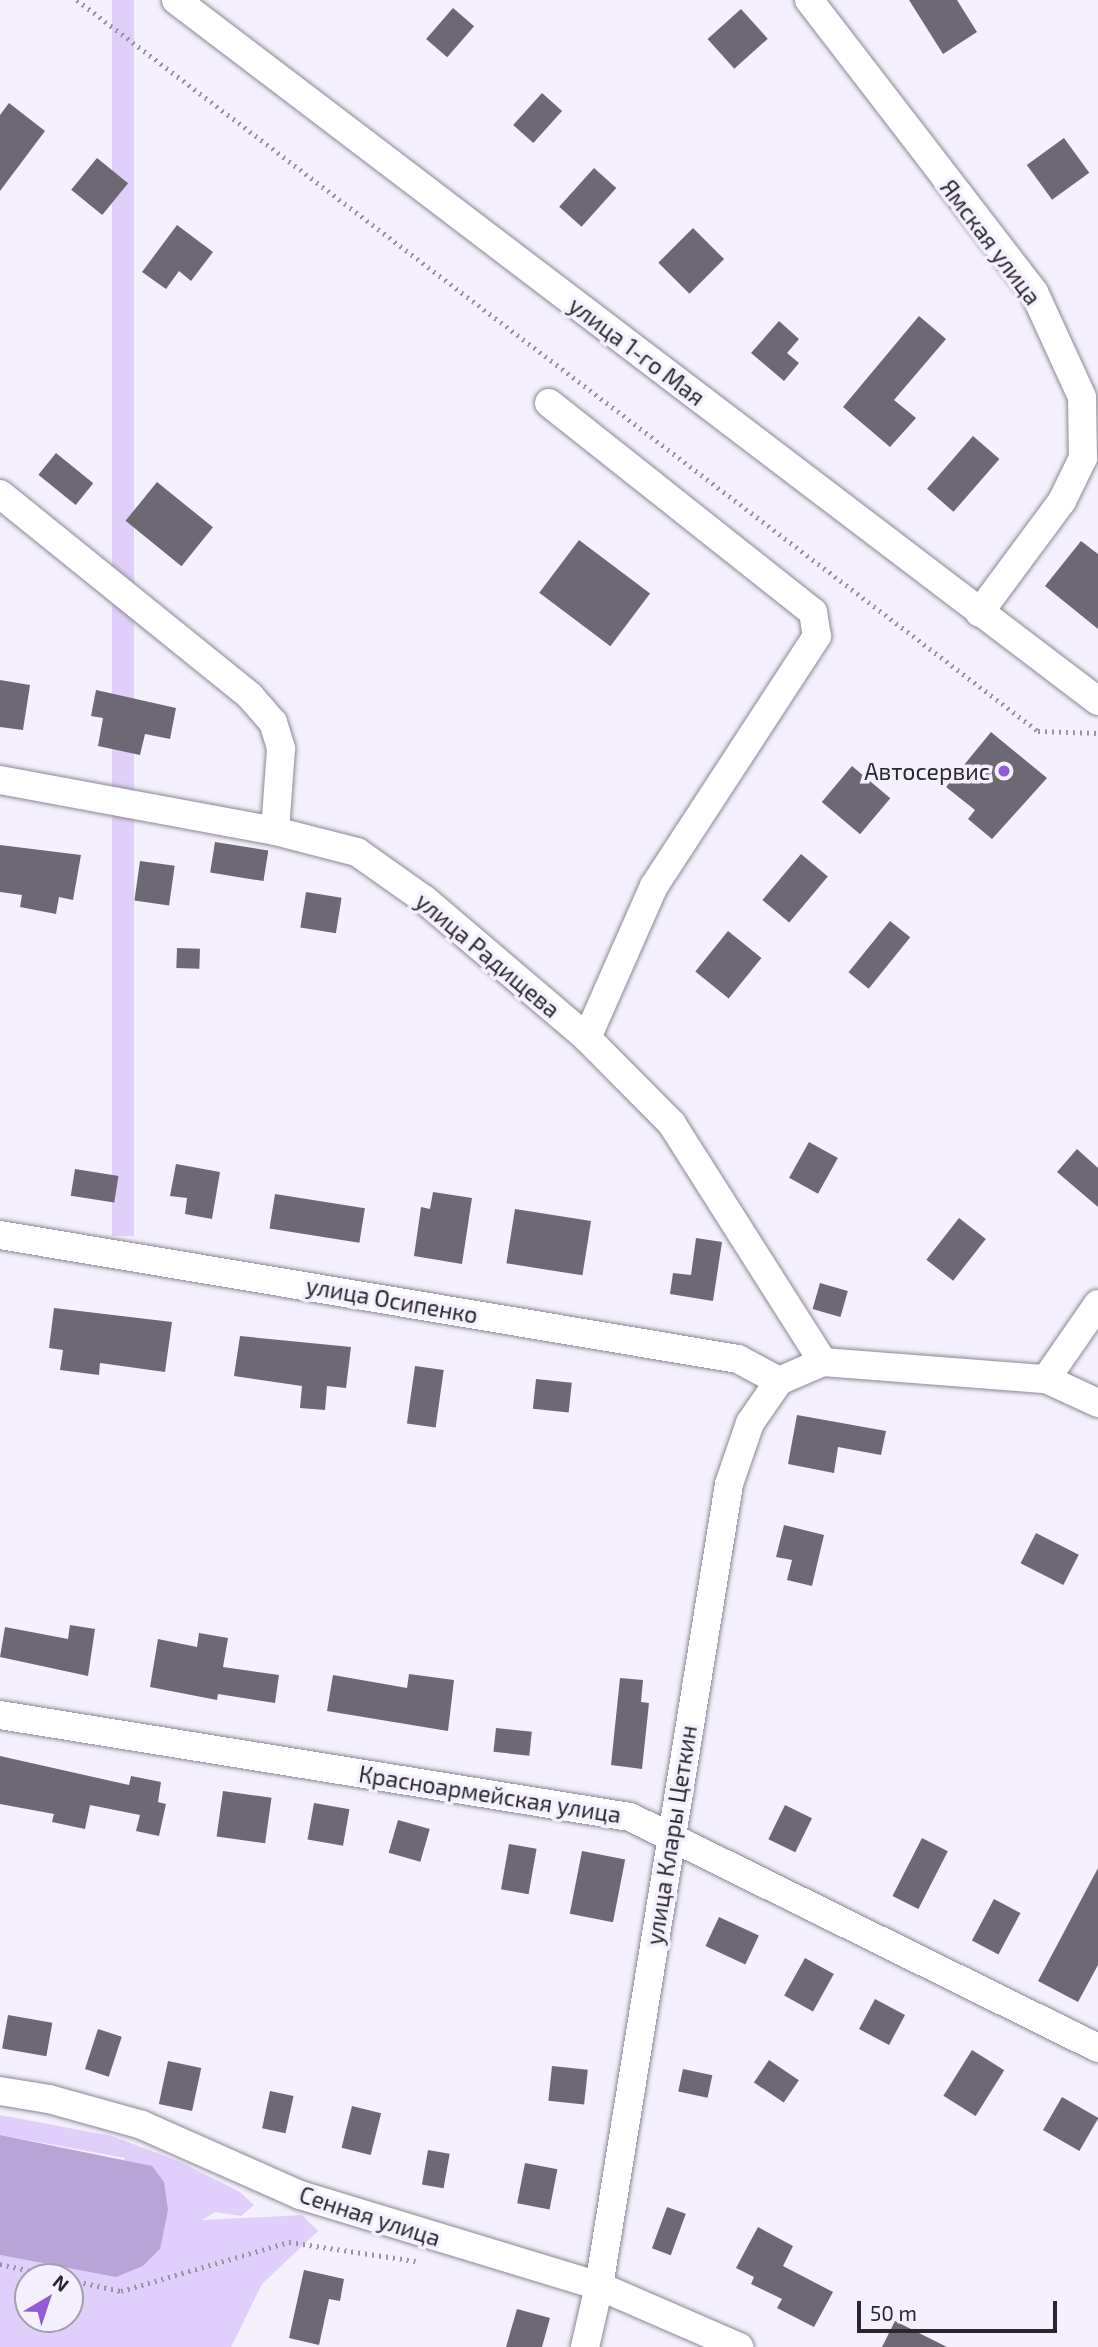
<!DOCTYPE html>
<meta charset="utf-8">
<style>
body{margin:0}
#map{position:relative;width:1098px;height:2347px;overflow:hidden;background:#f5f0fe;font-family:"Exo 2",sans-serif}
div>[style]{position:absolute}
.green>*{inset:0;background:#e0cffb;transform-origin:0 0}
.water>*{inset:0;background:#b8a5d6}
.building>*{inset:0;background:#6d6874;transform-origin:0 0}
.path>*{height:4.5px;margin-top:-2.25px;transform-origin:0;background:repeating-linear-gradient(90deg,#98959f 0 2px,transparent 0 7px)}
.roads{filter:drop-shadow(0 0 2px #8c8794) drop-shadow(0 0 2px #8c8794)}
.minor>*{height:28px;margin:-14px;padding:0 14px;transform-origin:14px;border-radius:14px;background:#fff}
.dots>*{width:19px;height:19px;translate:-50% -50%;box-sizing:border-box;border:4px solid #f5f0fe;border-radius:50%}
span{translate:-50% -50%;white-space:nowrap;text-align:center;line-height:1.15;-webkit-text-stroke:7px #f5f0fe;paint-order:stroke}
.street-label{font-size:23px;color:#29272c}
.poi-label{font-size:23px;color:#29272c}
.right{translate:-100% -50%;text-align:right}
.north{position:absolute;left:14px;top:2263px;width:70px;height:70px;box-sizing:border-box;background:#f5f0fe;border:2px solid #a3a0aa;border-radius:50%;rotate:39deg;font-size:19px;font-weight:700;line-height:28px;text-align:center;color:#29272c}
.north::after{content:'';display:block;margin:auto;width:24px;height:32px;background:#935cd4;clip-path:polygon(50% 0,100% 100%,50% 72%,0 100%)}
.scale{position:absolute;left:857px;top:2301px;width:200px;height:32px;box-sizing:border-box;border:4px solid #29272c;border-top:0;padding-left:9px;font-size:21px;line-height:24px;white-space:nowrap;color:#29272c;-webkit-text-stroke:5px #f5f0fe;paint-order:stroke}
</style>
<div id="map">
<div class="green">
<i style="left:112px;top:0;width:22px;height:1236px"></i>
<i style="clip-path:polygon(evenodd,0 2115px,112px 2136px,178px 2161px,240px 2192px,254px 2205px,241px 2216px,215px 2212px,202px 2220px,302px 2215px,318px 2231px,262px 2284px,231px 2347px,0 2347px,0 2255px,44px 2263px,125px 2158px,0 2135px,0 2115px,28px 2277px,70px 2277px,70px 2319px,28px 2319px,28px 2277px)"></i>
</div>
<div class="water">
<i style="clip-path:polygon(0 2135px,152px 2166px,164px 2182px,168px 2210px,160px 2249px,143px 2266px,116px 2277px,0 2255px)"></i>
</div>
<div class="building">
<i style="clip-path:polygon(909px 0,957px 0,977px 32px,943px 54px)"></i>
<i style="left:453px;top:8px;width:28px;height:41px;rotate:41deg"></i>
<i style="left:741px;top:9px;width:40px;height:45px;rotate:48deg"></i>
<i style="left:542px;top:93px;width:27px;height:43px;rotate:42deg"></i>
<i style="clip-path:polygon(9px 103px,45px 131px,0 191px,0 115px)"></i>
<i style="left:1064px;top:138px;width:43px;height:46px;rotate:54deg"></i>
<i style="left:97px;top:158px;width:40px;height:41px;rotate:39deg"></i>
<i style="left:594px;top:168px;width:30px;height:52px;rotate:42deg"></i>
<i style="clip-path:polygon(177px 225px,213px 252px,191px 281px,179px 271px,166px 289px,142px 272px)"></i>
<i style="left:693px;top:228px;width:44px;height:49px;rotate:45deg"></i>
<i style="clip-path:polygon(919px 316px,946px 339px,894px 400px,916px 418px,890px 447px,843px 407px)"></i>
<i style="clip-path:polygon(779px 321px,799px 339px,787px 353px,799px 363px,784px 381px,751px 353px)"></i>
<i style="left:973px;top:436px;width:35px;height:70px;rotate:41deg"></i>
<i style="left:56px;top:453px;width:48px;height:28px;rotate:39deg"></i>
<i style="left:157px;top:482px;width:72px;height:50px;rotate:39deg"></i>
<i style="left:579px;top:540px;width:89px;height:66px;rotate:37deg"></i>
<i style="clip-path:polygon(1081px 541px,1098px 554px,1098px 629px,1045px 586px)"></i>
<i style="clip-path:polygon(0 680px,30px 685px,23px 730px,0 727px)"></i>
<i style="clip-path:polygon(96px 690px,176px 708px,170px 739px,145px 734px,140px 755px,98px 746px,103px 718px,91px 716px)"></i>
<i style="clip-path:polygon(991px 732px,1047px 778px,992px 839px,968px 819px,975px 810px,946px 787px)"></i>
<i style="left:852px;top:766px;width:50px;height:47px;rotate:40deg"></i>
<i style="left:215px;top:842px;width:54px;height:31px;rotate:9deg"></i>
<i style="clip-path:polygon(0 845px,81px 855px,73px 900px,59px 897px,56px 914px,20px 907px,22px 895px,0 892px)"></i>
<i style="left:801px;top:854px;width:35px;height:60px;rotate:40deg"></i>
<i style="left:140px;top:861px;width:35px;height:40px;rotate:8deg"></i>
<i style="left:306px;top:892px;width:36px;height:36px;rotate:9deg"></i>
<i style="left:890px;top:921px;width:26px;height:66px;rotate:39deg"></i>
<i style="left:728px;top:931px;width:43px;height:52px;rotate:39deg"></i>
<i style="left:177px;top:948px;width:23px;height:20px;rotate:2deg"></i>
<i style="left:809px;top:1142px;width:33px;height:41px;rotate:29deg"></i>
<i style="clip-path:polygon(1077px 1149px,1098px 1168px,1098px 1207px,1057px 1172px)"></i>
<i style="clip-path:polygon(176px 1164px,220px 1172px,212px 1219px,185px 1214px,187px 1198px,170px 1196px)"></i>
<i style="left:75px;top:1169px;width:44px;height:27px;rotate:9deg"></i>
<i style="clip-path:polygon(433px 1192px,472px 1198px,462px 1264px,414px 1256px,421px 1207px,430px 1209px)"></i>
<i style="left:275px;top:1194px;width:91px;height:35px;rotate:9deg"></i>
<i style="left:515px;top:1209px;width:77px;height:55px;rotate:9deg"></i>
<i style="left:959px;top:1218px;width:34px;height:53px;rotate:38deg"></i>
<i style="clip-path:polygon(696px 1238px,722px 1242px,713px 1301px,670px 1294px,673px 1273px,691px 1275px)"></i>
<i style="left:820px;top:1283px;width:29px;height:27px;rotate:16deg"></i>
<i style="clip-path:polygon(54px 1308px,172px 1322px,165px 1372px,100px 1363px,99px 1375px,60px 1370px,63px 1350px,49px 1348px)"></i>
<i style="clip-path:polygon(240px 1336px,351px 1347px,346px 1388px,327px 1386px,325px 1410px,300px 1408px,302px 1386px,234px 1376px)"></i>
<i style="left:415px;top:1366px;width:29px;height:58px;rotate:8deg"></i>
<i style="left:536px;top:1379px;width:36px;height:30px;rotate:6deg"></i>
<i style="clip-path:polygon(797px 1415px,886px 1431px,881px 1455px,838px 1447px,834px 1473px,788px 1464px)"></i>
<i style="clip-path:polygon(784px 1525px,824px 1535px,812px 1586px,787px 1580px,792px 1560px,776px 1557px)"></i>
<i style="left:1036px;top:1533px;width:48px;height:34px;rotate:27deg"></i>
<i style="clip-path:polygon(70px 1625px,95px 1629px,88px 1676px,0 1657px,5px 1627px,68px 1639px)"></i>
<i style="clip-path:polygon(199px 1633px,228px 1638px,223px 1667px,279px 1675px,275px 1703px,218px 1694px,217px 1700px,150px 1687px,158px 1639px,197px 1647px)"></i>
<i style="clip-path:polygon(409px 1674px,454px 1680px,448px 1731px,327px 1711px,333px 1675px,407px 1688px)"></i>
<i style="clip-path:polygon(620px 1678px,643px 1680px,641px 1702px,649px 1703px,642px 1769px,611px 1765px)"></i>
<i style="left:496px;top:1728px;width:36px;height:24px;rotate:6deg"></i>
<i style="clip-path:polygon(0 1756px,129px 1785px,131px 1776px,161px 1782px,158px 1802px,166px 1804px,159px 1836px,136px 1831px,140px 1815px,90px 1805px,85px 1829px,52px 1822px,54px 1814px,0 1804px)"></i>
<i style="left:223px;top:1791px;width:49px;height:46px;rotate:8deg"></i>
<i style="left:314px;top:1803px;width:36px;height:37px;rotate:10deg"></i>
<i style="left:785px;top:1805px;width:30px;height:38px;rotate:26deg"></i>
<i style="left:398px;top:1820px;width:33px;height:34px;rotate:16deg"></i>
<i style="left:922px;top:1838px;width:29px;height:65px;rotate:27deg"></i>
<i style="left:509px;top:1844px;width:28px;height:46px;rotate:10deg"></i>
<i style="left:582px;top:1851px;width:44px;height:64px;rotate:11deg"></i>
<i style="clip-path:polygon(1098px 1868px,1098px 1965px,1078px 2002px,1038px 1981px)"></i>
<i style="left:994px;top:1899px;width:30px;height:47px;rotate:28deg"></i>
<i style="left:719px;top:1917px;width:44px;height:32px;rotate:25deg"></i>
<i style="left:805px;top:1958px;width:33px;height:43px;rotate:29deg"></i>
<i style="left:875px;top:1999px;width:34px;height:34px;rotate:28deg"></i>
<i style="left:8px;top:2015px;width:45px;height:34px;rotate:10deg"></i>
<i style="left:98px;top:2029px;width:25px;height:42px;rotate:18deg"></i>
<i style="left:972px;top:2050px;width:38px;height:54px;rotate:32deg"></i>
<i style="left:769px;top:2060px;width:36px;height:27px;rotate:34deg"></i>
<i style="left:168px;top:2061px;width:34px;height:44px;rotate:12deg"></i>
<i style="left:552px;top:2066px;width:36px;height:35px;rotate:6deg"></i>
<i style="left:683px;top:2069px;width:30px;height:23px;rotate:12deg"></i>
<i style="left:270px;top:2091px;width:24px;height:38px;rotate:12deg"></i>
<i style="left:1062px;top:2097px;width:42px;height:38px;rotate:30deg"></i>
<i style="left:352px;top:2106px;width:30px;height:43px;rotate:14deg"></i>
<i style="left:428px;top:2150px;width:22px;height:35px;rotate:10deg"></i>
<i style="left:525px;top:2163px;width:33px;height:41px;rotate:11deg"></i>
<i style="left:667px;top:2207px;width:20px;height:44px;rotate:20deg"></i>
<i style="clip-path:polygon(758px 2227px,793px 2246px,783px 2266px,833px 2292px,814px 2327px,777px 2308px,782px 2299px,751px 2284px,754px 2277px,736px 2268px)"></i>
<i style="clip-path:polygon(304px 2270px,344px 2279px,340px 2301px,329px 2299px,319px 2345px,289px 2338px)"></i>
<i style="clip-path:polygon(517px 2309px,550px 2318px,542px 2347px,506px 2347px)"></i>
<i style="clip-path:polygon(895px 2321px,947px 2347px,882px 2347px)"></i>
</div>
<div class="path">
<i style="left:77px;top:0;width:1207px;rotate:37.26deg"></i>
<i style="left:1038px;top:731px;width:60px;rotate:1.9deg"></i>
<i style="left:0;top:2264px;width:58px;rotate:12.8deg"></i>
<i style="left:70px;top:2280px;width:52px;rotate:12.2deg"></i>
<i style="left:121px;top:2291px;width:175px;rotate:-16.3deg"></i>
<i style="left:289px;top:2242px;width:128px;rotate:8.5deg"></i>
</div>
<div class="roads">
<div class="minor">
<i style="left:176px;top:0;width:1158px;rotate:37.25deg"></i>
<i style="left:809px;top:0;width:369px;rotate:52.4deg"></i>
<i style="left:1034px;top:292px;width:115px;rotate:65.4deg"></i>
<i style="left:1082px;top:397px;width:61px;rotate:89.1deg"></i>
<i style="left:1083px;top:458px;width:48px;rotate:116deg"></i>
<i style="left:1062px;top:501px;width:139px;rotate:126.5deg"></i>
<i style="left:549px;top:403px;width:337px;rotate:38.4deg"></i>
<i style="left:813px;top:612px;width:24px;rotate:81deg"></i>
<i style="left:817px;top:636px;width:298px;rotate:123.1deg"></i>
<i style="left:654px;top:886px;width:166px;rotate:113.8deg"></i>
<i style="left:0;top:494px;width:321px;rotate:38.9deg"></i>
<i style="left:250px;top:696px;width:35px;rotate:49deg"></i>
<i style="left:273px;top:722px;width:28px;rotate:73deg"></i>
<i style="left:281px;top:749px;width:82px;rotate:94.2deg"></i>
<i style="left:0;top:780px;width:280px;rotate:10.5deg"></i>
<i style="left:275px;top:831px;width:85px;rotate:14.4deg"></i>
<i style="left:357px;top:852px;width:83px;rotate:35.2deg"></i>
<i style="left:425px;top:900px;width:213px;rotate:40.4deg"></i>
<i style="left:587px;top:1038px;width:121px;rotate:45.3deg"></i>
<i style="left:672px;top:1124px;width:282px;rotate:57.6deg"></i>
<i style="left:0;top:1235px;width:748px;rotate:9.54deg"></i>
<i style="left:738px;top:1359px;width:47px;rotate:28.2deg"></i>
<i style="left:1046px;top:1379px;width:91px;rotate:-55.3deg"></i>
<i style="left:0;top:1715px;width:638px;rotate:9.2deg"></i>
<i style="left:630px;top:1817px;width:522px;rotate:26.27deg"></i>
<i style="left:0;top:2091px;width:50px;rotate:9.3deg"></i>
<i style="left:49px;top:2099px;width:97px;rotate:15.6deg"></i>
<i style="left:142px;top:2125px;width:173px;rotate:23.9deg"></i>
<i style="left:300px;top:2195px;width:313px;rotate:16.9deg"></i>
<i style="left:599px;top:2286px;width:153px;rotate:23.5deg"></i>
<i style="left:585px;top:2347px;width:63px;rotate:-77.1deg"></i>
<i style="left:599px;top:2286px;width:812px;rotate:-80.79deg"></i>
<i style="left:729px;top:1484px;width:65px;rotate:-71deg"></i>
<i style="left:750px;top:1423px;width:51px;rotate:-55.4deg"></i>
<i style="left:779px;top:1381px;width:48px;rotate:-23.4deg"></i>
<i style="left:823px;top:1362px;width:224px;rotate:4.4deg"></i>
<i style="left:1046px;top:1379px;width:57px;rotate:24.8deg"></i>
</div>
</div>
<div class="dots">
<i style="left:1004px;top:771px;background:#935cd4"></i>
</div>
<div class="street-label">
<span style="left:991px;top:242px;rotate:53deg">Ямская улица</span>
<span style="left:637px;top:351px;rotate:37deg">улица 1-го Мая</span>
<span style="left:488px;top:955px;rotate:40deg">улица Радищева</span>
<span style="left:392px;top:1300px;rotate:10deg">улица Осипенко</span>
<span style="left:490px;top:1794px;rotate:9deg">Красноармейская улица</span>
<span style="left:671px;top:1835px;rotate:-81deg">улица Клары Цеткин</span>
<span style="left:370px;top:2216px;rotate:18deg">Сенная улица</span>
</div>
<div class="poi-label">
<span class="right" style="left:990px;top:771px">Автосервис</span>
</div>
<div class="north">N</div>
<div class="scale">50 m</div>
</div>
